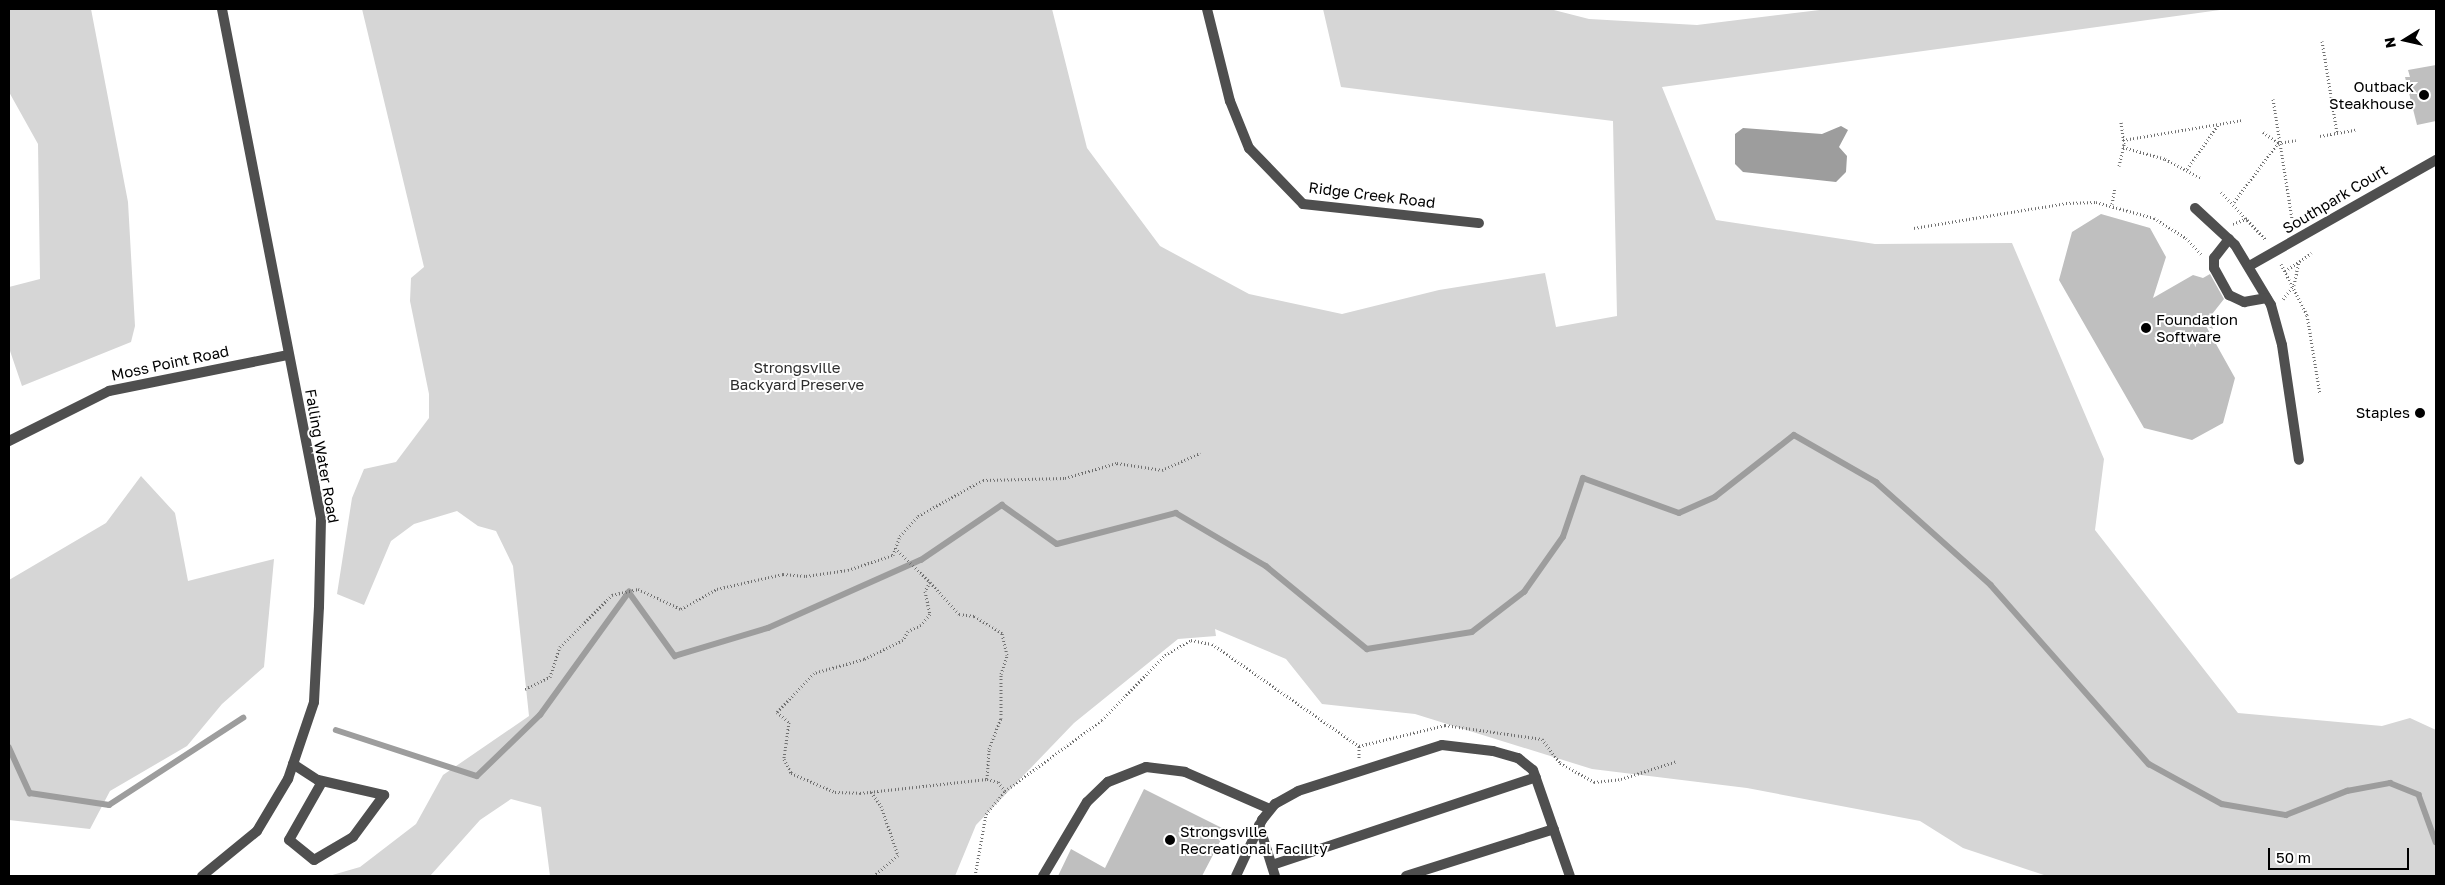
<!DOCTYPE html>
<style>
body{margin:0}
#map{position:relative;width:2445px;height:885px;overflow:hidden;background:#fff;font-family:"Golos Text",sans-serif}
div>[style]{position:absolute}
.green>*{inset:0;background:#d6d6d6}
.water>*{inset:0;background:#9d9d9d}
.stream>*{height:5.5px;margin:-2.75px;padding:0 2.75px;transform-origin:2.75px;border-radius:2.75px;background:#9d9d9d}
.building>*{inset:0;background:#bfbfbf}
.path>*{height:3px;margin-top:-1.5px;transform-origin:0;background:repeating-linear-gradient(90deg,#717171 0 1px,transparent 0 3.5px)}
.service>*{height:10px;margin:-5px;padding:0 5px;transform-origin:5px;border-radius:5px;background:#4f4f4f}
.minor>*{height:10px;margin:-5px;padding:0 5px;transform-origin:5px;border-radius:5px;background:#4f4f4f}
.dots>*{width:14px;height:14px;translate:-50% -50%;box-sizing:border-box;border:2px solid #fff;border-radius:50%}
span{translate:-50% -50%;white-space:nowrap;text-align:center;line-height:1.15;-webkit-text-stroke:4px #fff;paint-order:stroke}
.poi-label{font-size:15px;color:#000}
.right{translate:-100% -50%;text-align:right}
.left{translate:0 -50%;text-align:left}
.street-label{font-size:15px;color:#000}
.park-label{font-size:15px;color:#2d2d2d}
.frame{position:absolute;inset:0;border:10px solid #000;pointer-events:none}
.north{position:absolute;left:2380px;top:15px;width:50px;height:50px;-webkit-text-stroke:4px #fff;paint-order:stroke;rotate:260deg;font-size:14px;font-weight:700;line-height:20px;text-align:center;color:#000}
.north::after{content:'';display:block;margin:auto;width:18px;height:22px;background:#000;clip-path:polygon(50% 0,100% 100%,50% 72%,0 100%)}
.scale{position:absolute;left:2268px;top:848px;width:141px;height:22px;box-sizing:border-box;border:2px solid #000;border-top:0;padding-left:6px;font-size:15px;line-height:18px;white-space:nowrap;color:#000;-webkit-text-stroke:4px #fff;paint-order:stroke}
</style>
<div id="map">
<div class="green">
<i style="clip-path:polygon(9px 9px,91px 9px,128px 202px,135px 326px,131px 342px,22px 386px,9px 348px,9px 287px,40px 279px,38px 144px,9px 92px)"></i>
<i style="clip-path:polygon(362px 9px,1052px 9px,1087px 148px,1160px 246px,1249px 294px,1342px 314px,1439px 290px,1545px 273px,1556px 327px,1617px 316px,1613px 121px,1341px 87px,1323px 9px,1550px 9px,1589px 19px,1697px 25px,1828px 9px,2227px 9px,1662px 87px,1716px 220px,1875px 244px,2012px 243px,2104px 459px,2095px 530px,2238px 713px,2382px 726px,2410px 718px,2436px 730px,2436px 876px,2047px 876px,1963px 848px,1920px 821px,1747px 788px,1592px 769px,1415px 714px,1322px 704px,1286px 659px,1215px 629px,1216px 636px,1178px 639px,1074px 723px,976px 825px,955px 876px,550px 876px,541px 807px,511px 799px,480px 820px,430px 876px,329px 876px,360px 867px,416px 824px,443px 775px,529px 716px,513px 566px,496px 531px,478px 526px,457px 511px,414px 524px,391px 541px,364px 605px,337px 594px,352px 498px,364px 469px,396px 462px,429px 418px,429px 394px,410px 301px,411px 278px,424px 267px)"></i>
<i style="clip-path:polygon(141px 476px,175px 513px,188px 581px,274px 559px,264px 667px,222px 704px,187px 746px,110px 791px,90px 829px,9px 820px,9px 580px,106px 523px)"></i>
</div>
<div class="water">
<i style="clip-path:polygon(1841px 126px,1848px 130px,1839px 147px,1847px 156px,1846px 172px,1836px 182px,1743px 172px,1735px 164px,1735px 134px,1743px 128px,1822px 134px)"></i>
</div>
<div class="stream">
<i style="left:336px;top:730px;width:148px;rotate:18.1deg"></i>
<i style="left:477px;top:776px;width:88px;rotate:-44.1deg"></i>
<i style="left:540px;top:715px;width:152px;rotate:-54.1deg"></i>
<i style="left:629px;top:592px;width:79px;rotate:54.3deg"></i>
<i style="left:675px;top:656px;width:97px;rotate:-16.8deg"></i>
<i style="left:768px;top:628px;width:167px;rotate:-24deg"></i>
<i style="left:921px;top:560px;width:98px;rotate:-34.2deg"></i>
<i style="left:1002px;top:505px;width:67px;rotate:35.3deg"></i>
<i style="left:1057px;top:544px;width:123px;rotate:-14.6deg"></i>
<i style="left:1176px;top:513px;width:104px;rotate:30.5deg"></i>
<i style="left:1266px;top:566px;width:131px;rotate:39.4deg"></i>
<i style="left:1367px;top:649px;width:106px;rotate:-9.2deg"></i>
<i style="left:1472px;top:632px;width:66px;rotate:-37.6deg"></i>
<i style="left:1524px;top:592px;width:67px;rotate:-54.7deg"></i>
<i style="left:1563px;top:537px;width:62px;rotate:-71.3deg"></i>
<i style="left:1583px;top:478px;width:102px;rotate:20deg"></i>
<i style="left:1679px;top:513px;width:39px;rotate:-24deg"></i>
<i style="left:1715px;top:497px;width:100px;rotate:-38.1deg"></i>
<i style="left:1794px;top:435px;width:95px;rotate:29.8deg"></i>
<i style="left:1876px;top:482px;width:154px;rotate:41.8deg"></i>
<i style="left:1991px;top:585px;width:239px;rotate:48.6deg"></i>
<i style="left:2149px;top:764px;width:83px;rotate:28.7deg"></i>
<i style="left:2222px;top:804px;width:65px;rotate:9.8deg"></i>
<i style="left:2286px;top:815px;width:66px;rotate:-21.5deg"></i>
<i style="left:2347px;top:791px;width:44px;rotate:-10.5deg"></i>
<i style="left:2390px;top:783px;width:31px;rotate:22deg"></i>
<i style="left:2419px;top:795px;width:50px;rotate:70.1deg"></i>
<i style="left:9px;top:747px;width:51px;rotate:65.5deg"></i>
<i style="left:30px;top:793px;width:80px;rotate:8.6deg"></i>
<i style="left:109px;top:805px;width:160px;rotate:-33deg"></i>
</div>
<div class="building">
<i style="clip-path:polygon(2436px 65px,2436px 121px,2417px 125px,2405px 77px,2410px 77px,2408px 70px)"></i>
<i style="clip-path:polygon(2101px 214px,2150px 228px,2166px 257px,2153px 298px,2193px 275px,2203px 278px,2210px 274px,2224px 299px,2209px 318px,2213px 329px,2206px 326px,2235px 378px,2223px 423px,2192px 440px,2144px 428px,2059px 280px,2072px 232px)"></i>
<i style="clip-path:polygon(1144px 789px,1226px 830px,1202px 876px,1058px 876px,1071px 849px,1105px 868px)"></i>
</div>
<div class="path">
<i style="left:2322px;top:41px;width:93px;rotate:80.7deg"></i>
<i style="left:2273px;top:99px;width:121px;rotate:81deg"></i>
<i style="left:2263px;top:132px;width:19px;rotate:36deg"></i>
<i style="left:2320px;top:136px;width:36px;rotate:-10deg"></i>
<i style="left:2123px;top:140px;width:122px;rotate:-9.5deg"></i>
<i style="left:2123px;top:147px;width:44px;rotate:15.9deg"></i>
<i style="left:2165px;top:159px;width:40px;rotate:28deg"></i>
<i style="left:2119px;top:166px;width:23px;rotate:-77deg"></i>
<i style="left:2124px;top:144px;width:22px;rotate:-98deg"></i>
<i style="left:2187px;top:169px;width:54px;rotate:-54.8deg"></i>
<i style="left:2221px;top:192px;width:66px;rotate:46.8deg"></i>
<i style="left:2234px;top:202px;width:74px;rotate:-53.3deg"></i>
<i style="left:2278px;top:143px;width:18px;rotate:-9deg"></i>
<i style="left:2112px;top:204px;width:17px;rotate:-80deg"></i>
<i style="left:2233px;top:224px;width:16px;rotate:-22deg"></i>
<i style="left:1914px;top:228px;width:154px;rotate:-9.3deg"></i>
<i style="left:2066px;top:203px;width:30px;rotate:-2deg"></i>
<i style="left:2096px;top:202px;width:60px;rotate:15.4deg"></i>
<i style="left:2154px;top:218px;width:38px;rotate:32deg"></i>
<i style="left:2186px;top:238px;width:22px;rotate:47deg"></i>
<i style="left:2281px;top:264px;width:57px;rotate:63deg"></i>
<i style="left:2307px;top:315px;width:80px;rotate:80.7deg"></i>
<i style="left:2285px;top:271px;width:32px;rotate:-34deg"></i>
<i style="left:2283px;top:299px;width:18px;rotate:-52deg"></i>
<i style="left:2294px;top:285px;width:25px;rotate:-78deg"></i>
<i style="left:895px;top:548px;width:49px;rotate:44.2deg"></i>
<i style="left:525px;top:689px;width:28px;rotate:-26deg"></i>
<i style="left:550px;top:677px;width:32px;rotate:-72deg"></i>
<i style="left:560px;top:647px;width:74px;rotate:-45deg"></i>
<i style="left:612px;top:595px;width:27px;rotate:-13deg"></i>
<i style="left:638px;top:589px;width:47px;rotate:24.9deg"></i>
<i style="left:681px;top:609px;width:41px;rotate:-29.1deg"></i>
<i style="left:717px;top:589px;width:68px;rotate:-12.8deg"></i>
<i style="left:783px;top:574px;width:23px;rotate:5deg"></i>
<i style="left:806px;top:576px;width:42px;rotate:-8.1deg"></i>
<i style="left:848px;top:570px;width:47px;rotate:-18.4deg"></i>
<i style="left:893px;top:555px;width:20px;rotate:-70deg"></i>
<i style="left:900px;top:536px;width:27px;rotate:-48deg"></i>
<i style="left:918px;top:516px;width:74px;rotate:-29deg"></i>
<i style="left:983px;top:480px;width:82px;rotate:-1.4deg"></i>
<i style="left:1065px;top:478px;width:54px;rotate:-16.1deg"></i>
<i style="left:1117px;top:463px;width:46px;rotate:8.8deg"></i>
<i style="left:1162px;top:470px;width:42px;rotate:-24.1deg"></i>
<i style="left:1359px;top:746px;width:12px;rotate:90deg"></i>
<i style="left:987px;top:779px;width:30px;rotate:-86deg"></i>
<i style="left:989px;top:749px;width:33px;rotate:-69deg"></i>
<i style="left:1001px;top:718px;width:44px;rotate:-90deg"></i>
<i style="left:1001px;top:674px;width:20px;rotate:-72deg"></i>
<i style="left:1007px;top:655px;width:23px;rotate:-103deg"></i>
<i style="left:1002px;top:633px;width:33px;rotate:-149deg"></i>
<i style="left:974px;top:616px;width:15px;rotate:-172deg"></i>
<i style="left:959px;top:614px;width:43px;rotate:-132.2deg"></i>
<i style="left:930px;top:582px;width:10px;rotate:119deg"></i>
<i style="left:925px;top:591px;width:24px;rotate:78deg"></i>
<i style="left:930px;top:614px;width:14px;rotate:129deg"></i>
<i style="left:921px;top:625px;width:14px;rotate:155deg"></i>
<i style="left:908px;top:631px;width:10px;rotate:119deg"></i>
<i style="left:903px;top:640px;width:43px;rotate:154deg"></i>
<i style="left:864px;top:659px;width:52px;rotate:164.4deg"></i>
<i style="left:814px;top:673px;width:54px;rotate:133.5deg"></i>
<i style="left:777px;top:712px;width:16px;rotate:40deg"></i>
<i style="left:789px;top:722px;width:37px;rotate:98deg"></i>
<i style="left:784px;top:759px;width:16px;rotate:63deg"></i>
<i style="left:791px;top:773px;width:48px;rotate:23.4deg"></i>
<i style="left:835px;top:792px;width:25px;rotate:2deg"></i>
<i style="left:860px;top:793px;width:128px;rotate:-6.3deg"></i>
<i style="left:987px;top:779px;width:11px;rotate:15deg"></i>
<i style="left:998px;top:782px;width:11px;rotate:52deg"></i>
<i style="left:871px;top:792px;width:17px;rotate:54deg"></i>
<i style="left:881px;top:806px;width:52px;rotate:70.9deg"></i>
<i style="left:898px;top:855px;width:32px;rotate:139deg"></i>
<i style="left:975px;top:876px;width:63px;rotate:-79.9deg"></i>
<i style="left:986px;top:814px;width:30px;rotate:-50deg"></i>
<i style="left:1005px;top:791px;width:120px;rotate:-36.2deg"></i>
<i style="left:1102px;top:720px;width:91px;rotate:-45.9deg"></i>
<i style="left:1165px;top:655px;width:30px;rotate:-30deg"></i>
<i style="left:1191px;top:640px;width:21px;rotate:11deg"></i>
<i style="left:1212px;top:644px;width:179px;rotate:34.8deg"></i>
<i style="left:1359px;top:746px;width:89px;rotate:-13.7deg"></i>
<i style="left:1445px;top:725px;width:98px;rotate:8.2deg"></i>
<i style="left:1542px;top:739px;width:30px;rotate:53deg"></i>
<i style="left:1560px;top:763px;width:39px;rotate:29deg"></i>
<i style="left:1594px;top:782px;width:27px;rotate:-6deg"></i>
<i style="left:1621px;top:779px;width:59px;rotate:-17.8deg"></i>
</div>
<div class="service">
<i style="left:2195px;top:208px;width:54px;rotate:42.8deg"></i>
<i style="left:2235px;top:245px;width:70px;rotate:59deg"></i>
<i style="left:2271px;top:305px;width:41px;rotate:74.6deg"></i>
<i style="left:2282px;top:345px;width:116px;rotate:81.6deg"></i>
<i style="left:2229px;top:239px;width:24px;rotate:128deg"></i>
<i style="left:2214px;top:258px;width:10px;rotate:90deg"></i>
<i style="left:2214px;top:268px;width:31px;rotate:61deg"></i>
<i style="left:2229px;top:295px;width:17px;rotate:25deg"></i>
<i style="left:2244px;top:302px;width:23px;rotate:-10deg"></i>
<i style="left:293px;top:764px;width:30px;rotate:33deg"></i>
<i style="left:318px;top:780px;width:68px;rotate:12.8deg"></i>
<i style="left:384px;top:795px;width:52px;rotate:126.4deg"></i>
<i style="left:353px;top:837px;width:45px;rotate:149.5deg"></i>
<i style="left:314px;top:860px;width:32px;rotate:-141deg"></i>
<i style="left:289px;top:840px;width:67px;rotate:-60.4deg"></i>
<i style="left:1259px;top:825px;width:53px;rotate:72.6deg"></i>
<i style="left:1272px;top:865px;width:278px;rotate:-18.4deg"></i>
<i style="left:1043px;top:876px;width:86px;rotate:-59.3deg"></i>
<i style="left:1087px;top:802px;width:29px;rotate:-44deg"></i>
<i style="left:1108px;top:782px;width:41px;rotate:-21.5deg"></i>
<i style="left:1146px;top:767px;width:39px;rotate:7deg"></i>
<i style="left:1185px;top:772px;width:93px;rotate:23.5deg"></i>
<i style="left:1236px;top:876px;width:62px;rotate:-65.1deg"></i>
<i style="left:1262px;top:820px;width:21px;rotate:-51deg"></i>
<i style="left:1275px;top:804px;width:26px;rotate:-29deg"></i>
<i style="left:1298px;top:791px;width:151px;rotate:-17.7deg"></i>
<i style="left:1442px;top:745px;width:51px;rotate:6.7deg"></i>
<i style="left:1493px;top:751px;width:26px;rotate:16deg"></i>
<i style="left:1518px;top:758px;width:19px;rotate:39deg"></i>
<i style="left:1533px;top:770px;width:112px;rotate:70.8deg"></i>
<i style="left:1406px;top:876px;width:155px;rotate:-17.6deg"></i>
</div>
<div class="minor">
<i style="left:1207px;top:9px;width:95px;rotate:76deg"></i>
<i style="left:1230px;top:101px;width:51px;rotate:68deg"></i>
<i style="left:1249px;top:148px;width:78px;rotate:46deg"></i>
<i style="left:1303px;top:204px;width:177px;rotate:6.2deg"></i>
<i style="left:2251px;top:265px;width:213px;rotate:-29.6deg"></i>
<i style="left:9px;top:441px;width:112px;rotate:-26.6deg"></i>
<i style="left:109px;top:391px;width:183px;rotate:-11.4deg"></i>
<i style="left:202px;top:876px;width:71px;rotate:-39.3deg"></i>
<i style="left:257px;top:831px;width:61px;rotate:-59.2deg"></i>
<i style="left:288px;top:779px;width:81px;rotate:-71.3deg"></i>
<i style="left:314px;top:702px;width:95px;rotate:-87deg"></i>
<i style="left:319px;top:607px;width:89px;rotate:-88.7deg"></i>
<i style="left:321px;top:518px;width:519px;rotate:-101.01deg"></i>
</div>
<div class="dots">
<i style="left:2424px;top:95px;background:#000"></i>
<i style="left:2146px;top:328px;background:#000"></i>
<i style="left:2420px;top:413px;background:#000"></i>
<i style="left:1170px;top:840px;background:#000"></i>
</div>
<div class="poi-label">
<span class="right" style="left:2414px;top:95px">Outback<br>Steakhouse</span>
<span class="left" style="left:2156px;top:328px">Foundation<br>Software</span>
<span class="right" style="left:2410px;top:413px">Staples</span>
<span class="left" style="left:1180px;top:840px">Strongsville<br>Recreational Facility</span>
</div>
<div class="street-label">
<span style="left:1372px;top:195px;rotate:7deg">Ridge Creek Road</span>
<span style="left:2335px;top:199px;rotate:-31deg">Southpark Court</span>
<span style="left:170px;top:363px;rotate:-12deg">Moss Point Road</span>
<span style="left:322px;top:456px;rotate:80deg">Falling Water Road</span>
</div>
<div class="park-label">
<span style="left:797px;top:376px">Strongsville<br>Backyard Preserve</span>
</div>
<div class="frame"></div>
<div class="north">N</div>
<div class="scale">50 m</div>
</div>
